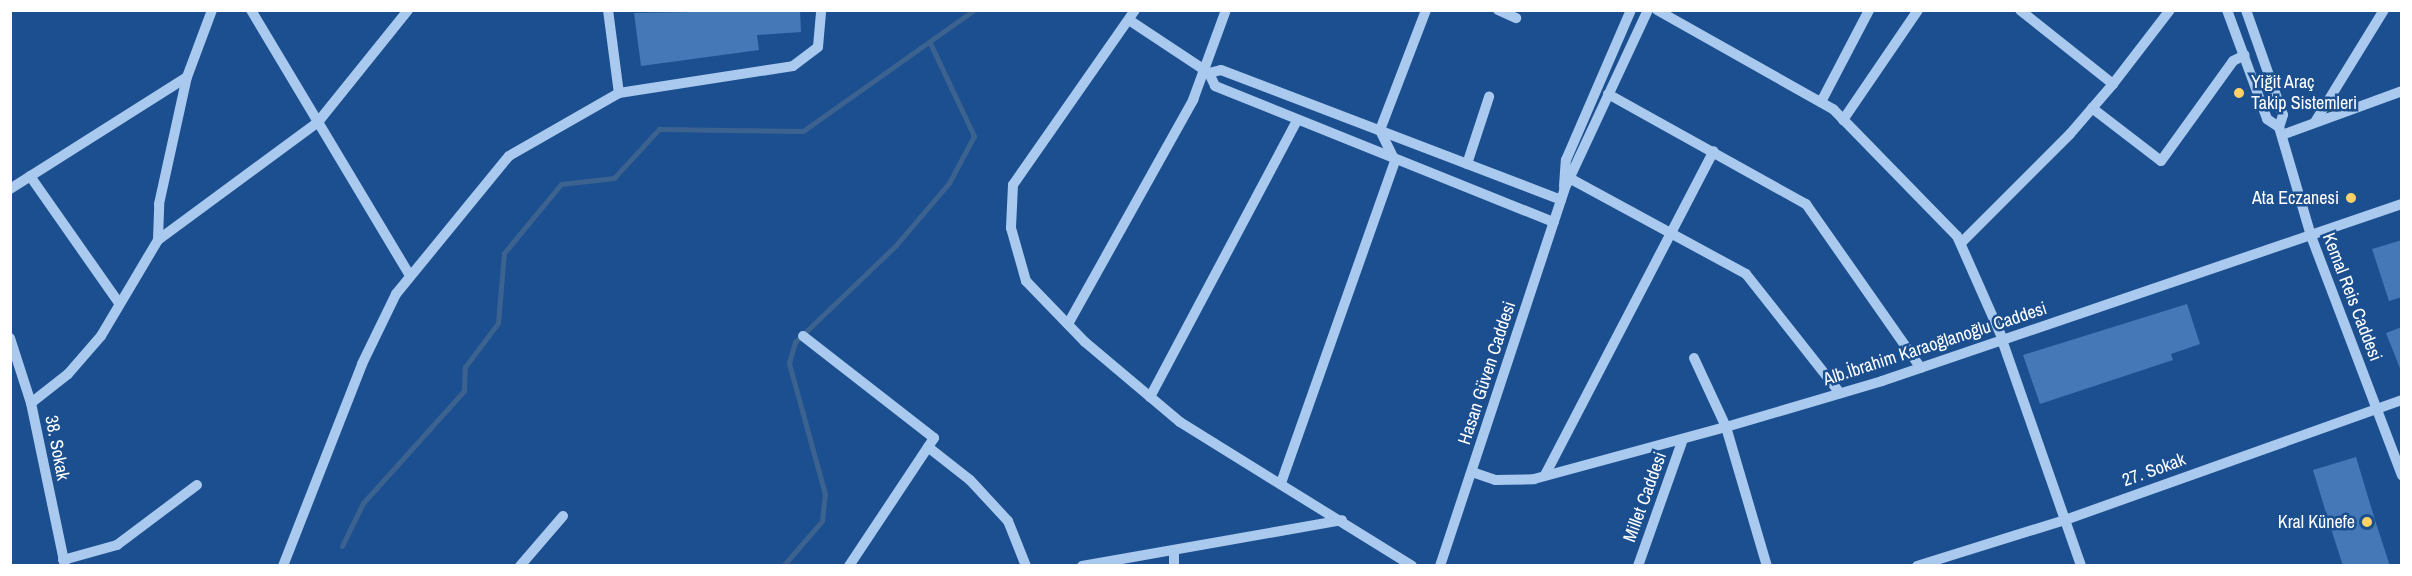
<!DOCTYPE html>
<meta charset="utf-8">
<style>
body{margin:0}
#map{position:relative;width:2412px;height:576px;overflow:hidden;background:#1b4f8f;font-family:"Archivo Narrow",sans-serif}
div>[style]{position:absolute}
.stream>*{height:5px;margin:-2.5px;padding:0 2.5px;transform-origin:2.5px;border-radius:2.5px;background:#3c6290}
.building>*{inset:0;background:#4478b7}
.minor>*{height:10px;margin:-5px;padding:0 5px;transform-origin:5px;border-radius:5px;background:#a9c9ee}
.dots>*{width:16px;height:16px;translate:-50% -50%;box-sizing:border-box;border:3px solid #1b4f8f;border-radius:50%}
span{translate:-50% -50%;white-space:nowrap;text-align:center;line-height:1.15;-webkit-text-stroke:5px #1b4f8f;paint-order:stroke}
.poi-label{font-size:18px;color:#fff}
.left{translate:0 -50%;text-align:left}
.right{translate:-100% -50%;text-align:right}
.street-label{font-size:18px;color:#fff}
.frame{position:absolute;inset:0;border:12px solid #fff;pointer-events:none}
</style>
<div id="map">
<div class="stream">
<i style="left:342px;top:546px;width:48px;rotate:-64deg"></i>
<i style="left:363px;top:503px;width:151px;rotate:-48deg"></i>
<i style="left:464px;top:391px;width:24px;rotate:-88deg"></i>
<i style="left:465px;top:367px;width:55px;rotate:-53.1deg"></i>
<i style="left:498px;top:323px;width:70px;rotate:-85.1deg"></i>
<i style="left:504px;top:253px;width:89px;rotate:-50.4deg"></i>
<i style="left:561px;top:184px;width:53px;rotate:-6.5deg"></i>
<i style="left:614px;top:178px;width:67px;rotate:-47.4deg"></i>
<i style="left:659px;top:129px;width:144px;rotate:0.8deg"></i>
<i style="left:803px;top:131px;width:209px;rotate:-35.3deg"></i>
<i style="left:783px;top:566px;width:60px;rotate:-49.1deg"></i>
<i style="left:822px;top:521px;width:27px;rotate:-84deg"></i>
<i style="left:825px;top:494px;width:136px;rotate:-105.4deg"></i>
<i style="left:789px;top:363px;width:22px;rotate:-74deg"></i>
<i style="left:795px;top:342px;width:140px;rotate:-43.8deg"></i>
<i style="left:896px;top:245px;width:82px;rotate:-49.5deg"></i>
<i style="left:949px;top:183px;width:53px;rotate:-62deg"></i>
<i style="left:974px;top:136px;width:103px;rotate:-115.3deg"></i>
</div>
<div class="building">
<i style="clip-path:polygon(800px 10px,801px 32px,757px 35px,759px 50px,641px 66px,634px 13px)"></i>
<i style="clip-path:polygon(2402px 240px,2402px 297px,2389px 301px,2372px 249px)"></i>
<i style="clip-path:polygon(2187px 304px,2200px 344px,2171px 354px,2173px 360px,2040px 404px,2023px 355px)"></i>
<i style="clip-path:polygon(2402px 327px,2402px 371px,2401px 371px,2386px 333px)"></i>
<i style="clip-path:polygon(2356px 457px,2375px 520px,2390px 566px,2343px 566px,2327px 516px,2313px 470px)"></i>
</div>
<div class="minor">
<i style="left:251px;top:10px;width:310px;rotate:59.1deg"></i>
<i style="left:608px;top:10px;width:84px;rotate:82.5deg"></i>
<i style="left:1135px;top:10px;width:213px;rotate:124.9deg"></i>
<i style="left:1013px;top:185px;width:43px;rotate:92.7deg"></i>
<i style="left:1011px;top:228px;width:55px;rotate:74.2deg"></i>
<i style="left:1026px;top:281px;width:85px;rotate:46deg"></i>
<i style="left:1085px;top:342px;width:124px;rotate:40.1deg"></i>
<i style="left:1180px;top:422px;width:273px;rotate:31.8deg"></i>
<i style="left:1498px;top:10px;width:20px;rotate:24deg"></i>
<i style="left:1657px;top:10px;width:202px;rotate:29.4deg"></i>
<i style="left:1833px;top:109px;width:177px;rotate:45.7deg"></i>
<i style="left:1957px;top:236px;width:114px;rotate:66.1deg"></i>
<i style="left:2020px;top:10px;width:119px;rotate:38.5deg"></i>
<i style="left:2113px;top:84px;width:93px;rotate:-52.4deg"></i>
<i style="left:2227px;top:10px;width:116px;rotate:69.8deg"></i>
<i style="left:2267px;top:119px;width:14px;rotate:34deg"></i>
<i style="left:2246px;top:10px;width:111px;rotate:70.6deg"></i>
<i style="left:2283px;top:115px;width:13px;rotate:108deg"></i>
<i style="left:2279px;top:127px;width:114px;rotate:73.6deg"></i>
<i style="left:2311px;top:236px;width:256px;rotate:69.2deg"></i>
<i style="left:1129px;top:20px;width:96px;rotate:33.5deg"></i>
<i style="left:1209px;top:73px;width:14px;rotate:65deg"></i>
<i style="left:1215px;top:86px;width:365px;rotate:21.9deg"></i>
<i style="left:1209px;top:73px;width:12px;rotate:-14deg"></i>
<i style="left:1221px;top:70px;width:364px;rotate:20.9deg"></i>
<i style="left:1608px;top:94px;width:227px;rotate:29.1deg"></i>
<i style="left:1806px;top:204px;width:200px;rotate:55deg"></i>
<i style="left:1821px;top:102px;width:104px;rotate:-62.4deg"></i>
<i style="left:2092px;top:108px;width:87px;rotate:37.5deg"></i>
<i style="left:2161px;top:161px;width:123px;rotate:-54.2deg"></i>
<i style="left:2233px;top:61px;width:13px;rotate:-27deg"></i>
<i style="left:1843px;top:120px;width:133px;rotate:-55.7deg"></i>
<i style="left:2315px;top:122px;width:132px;rotate:-58.4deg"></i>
<i style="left:2282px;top:135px;width:128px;rotate:-20.1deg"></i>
<i style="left:1467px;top:164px;width:71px;rotate:-71.8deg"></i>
<i style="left:30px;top:176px;width:155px;rotate:55deg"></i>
<i style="left:1571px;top:179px;width:199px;rotate:28.5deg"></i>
<i style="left:1746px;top:274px;width:152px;rotate:51.7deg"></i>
<i style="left:1564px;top:186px;width:26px;rotate:-86deg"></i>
<i style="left:1566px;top:160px;width:163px;rotate:-66.6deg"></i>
<i style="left:10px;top:189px;width:209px;rotate:-32.3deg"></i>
<i style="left:158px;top:240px;width:36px;rotate:-88deg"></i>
<i style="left:159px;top:204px;width:130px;rotate:-77.6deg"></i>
<i style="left:187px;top:77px;width:72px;rotate:-69.5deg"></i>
<i style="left:1961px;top:243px;width:154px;rotate:-45deg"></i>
<i style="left:2070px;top:134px;width:66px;rotate:-49.3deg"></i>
<i style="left:1068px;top:324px;width:257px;rotate:-60.8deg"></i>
<i style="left:1193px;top:100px;width:96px;rotate:-69.9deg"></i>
<i style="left:803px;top:336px;width:166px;rotate:37.9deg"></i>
<i style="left:934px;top:438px;width:154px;rotate:123.6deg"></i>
<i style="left:10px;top:338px;width:68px;rotate:72.1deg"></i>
<i style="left:31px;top:403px;width:167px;rotate:78.2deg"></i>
<i style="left:2002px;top:340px;width:239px;rotate:70.7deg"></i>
<i style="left:1694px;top:358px;width:76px;rotate:65.1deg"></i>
<i style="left:1726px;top:427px;width:145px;rotate:73.6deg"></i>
<i style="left:1150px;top:397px;width:314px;rotate:-62deg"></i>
<i style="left:31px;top:403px;width:47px;rotate:-38.1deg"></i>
<i style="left:68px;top:374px;width:50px;rotate:-49deg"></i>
<i style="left:101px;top:336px;width:112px;rotate:-59.3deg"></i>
<i style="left:158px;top:240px;width:199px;rotate:-36.4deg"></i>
<i style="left:318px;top:122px;width:144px;rotate:-51.2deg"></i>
<i style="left:928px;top:447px;width:53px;rotate:38.2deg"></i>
<i style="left:970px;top:480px;width:56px;rotate:47.2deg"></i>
<i style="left:1008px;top:521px;width:48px;rotate:68.2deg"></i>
<i style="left:1472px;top:472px;width:24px;rotate:19deg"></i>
<i style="left:1495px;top:480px;width:39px;rotate:-1deg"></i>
<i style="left:1534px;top:479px;width:199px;rotate:-15.2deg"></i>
<i style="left:1726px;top:427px;width:163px;rotate:-16.4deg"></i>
<i style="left:1882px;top:381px;width:549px;rotate:-18.8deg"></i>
<i style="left:1545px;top:475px;width:365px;rotate:-62.5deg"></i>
<i style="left:1281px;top:483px;width:342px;rotate:-70.5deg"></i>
<i style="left:1395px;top:161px;width:34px;rotate:-116deg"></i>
<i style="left:1380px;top:130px;width:129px;rotate:-69deg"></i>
<i style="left:1174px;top:550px;width:16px;rotate:90deg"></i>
<i style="left:63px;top:560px;width:56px;rotate:-15.5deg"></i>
<i style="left:117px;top:545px;width:100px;rotate:-36.9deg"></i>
<i style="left:283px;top:566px;width:217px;rotate:-68.6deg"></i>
<i style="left:362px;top:364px;width:78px;rotate:-64.1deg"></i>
<i style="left:396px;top:294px;width:178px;rotate:-50.7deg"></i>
<i style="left:509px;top:156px;width:127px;rotate:-29.8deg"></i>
<i style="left:619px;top:93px;width:176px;rotate:-8.8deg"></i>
<i style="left:793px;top:66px;width:31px;rotate:-37deg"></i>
<i style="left:818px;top:47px;width:37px;rotate:-85deg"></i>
<i style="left:520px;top:566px;width:66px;rotate:-49.3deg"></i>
<i style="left:1082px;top:566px;width:264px;rotate:-10deg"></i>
<i style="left:1440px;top:566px;width:396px;rotate:-71.7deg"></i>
<i style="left:1564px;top:190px;width:199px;rotate:-65deg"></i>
<i style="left:1638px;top:566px;width:135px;rotate:-70.5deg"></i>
<i style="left:1917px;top:566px;width:155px;rotate:-17.3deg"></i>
<i style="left:2065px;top:520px;width:358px;rotate:-19.6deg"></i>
</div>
<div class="dots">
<i style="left:2239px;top:93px;background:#ffd166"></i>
<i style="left:2351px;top:198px;background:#ffd166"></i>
<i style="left:2367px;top:522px;background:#ffd166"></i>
</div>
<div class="poi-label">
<span class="left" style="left:2251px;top:93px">Yiğit Araç<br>Takip Sistemleri</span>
<span class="right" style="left:2339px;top:198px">Ata Eczanesi</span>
<span class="right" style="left:2355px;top:522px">Kral Künefe</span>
</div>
<div class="street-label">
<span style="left:2352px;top:297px;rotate:69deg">Kemal Reis Caddesi</span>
<span style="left:1935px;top:344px;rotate:-18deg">Alb.İbrahim Karaoğlanoğlu Caddesi</span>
<span style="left:1487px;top:373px;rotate:-72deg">Hasan Güven Caddesi</span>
<span style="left:57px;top:448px;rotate:79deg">38. Sokak</span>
<span style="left:2154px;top:470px;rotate:-20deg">27. Sokak</span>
<span style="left:1645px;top:497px;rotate:-70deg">Millet Caddesi</span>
</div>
<div class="frame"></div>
</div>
